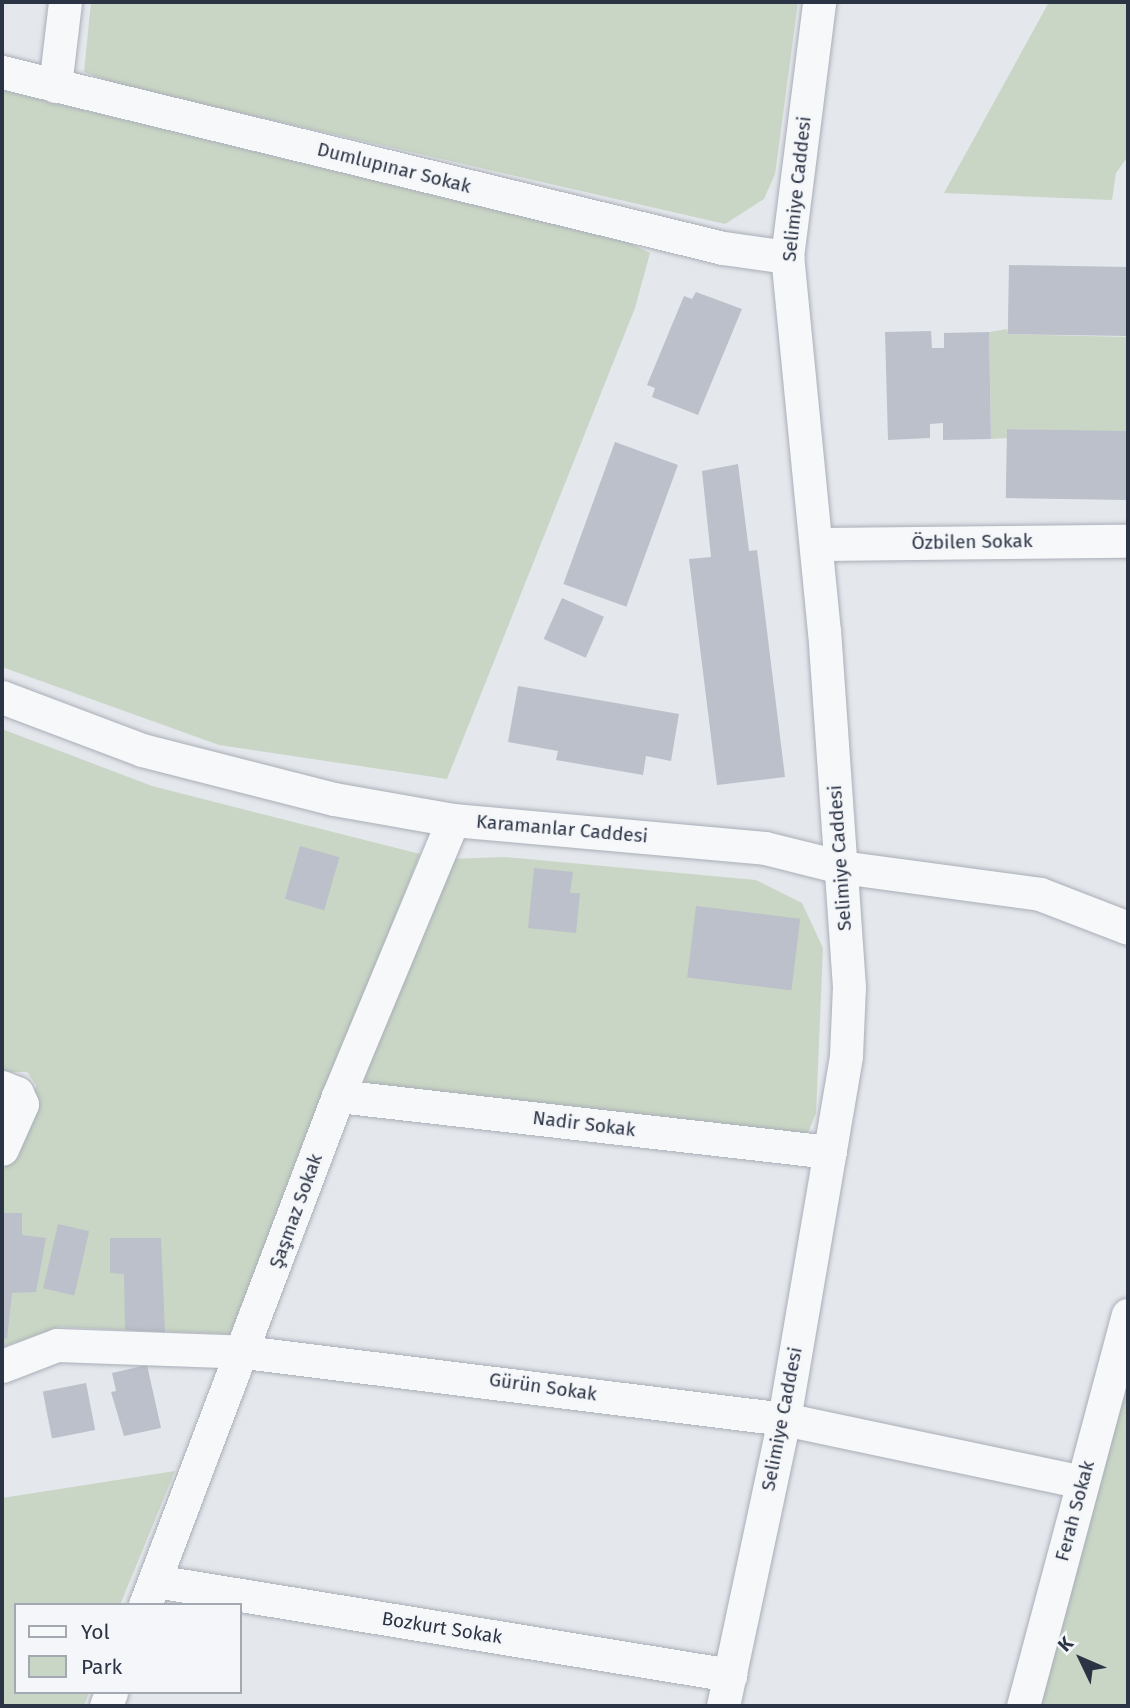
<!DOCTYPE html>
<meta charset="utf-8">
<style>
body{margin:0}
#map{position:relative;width:1130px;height:1708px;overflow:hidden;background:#e4e7ec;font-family:"Fira Sans",sans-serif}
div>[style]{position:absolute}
.green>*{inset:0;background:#c9d6c5}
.building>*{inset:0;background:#bbc0ca;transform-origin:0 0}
.roads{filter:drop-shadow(0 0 2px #a9aeb7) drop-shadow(0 0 2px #a9aeb7)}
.minor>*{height:33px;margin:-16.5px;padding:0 16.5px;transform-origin:16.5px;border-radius:16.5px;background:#f7f8fa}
span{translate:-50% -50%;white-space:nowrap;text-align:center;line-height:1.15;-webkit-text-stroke:5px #f4f6f9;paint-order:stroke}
.street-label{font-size:19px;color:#2b3445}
.frame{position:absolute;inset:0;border:4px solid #2b3445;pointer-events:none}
.legend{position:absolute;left:14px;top:1603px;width:228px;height:91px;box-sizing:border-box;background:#f4f6f9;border:2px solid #a4a8b1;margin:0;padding:9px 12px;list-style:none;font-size:21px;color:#2b3445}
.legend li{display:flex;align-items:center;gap:14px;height:35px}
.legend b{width:35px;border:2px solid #a4a8b1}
.north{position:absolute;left:1046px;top:1624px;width:70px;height:70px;-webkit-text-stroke:5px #f4f6f9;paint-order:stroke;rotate:314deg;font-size:19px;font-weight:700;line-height:28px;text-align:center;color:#2b3445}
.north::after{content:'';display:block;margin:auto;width:24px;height:32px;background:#2b3445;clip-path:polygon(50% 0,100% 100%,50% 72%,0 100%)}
</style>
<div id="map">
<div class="green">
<i style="clip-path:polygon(91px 2px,798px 2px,775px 174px,764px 199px,725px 224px,127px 87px,84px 72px)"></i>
<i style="clip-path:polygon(1049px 2px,1128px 2px,1128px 156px,1116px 173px,1112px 200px,944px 193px)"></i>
<i style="clip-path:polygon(2px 90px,627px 242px,650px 253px,635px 308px,447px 779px,219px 745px,2px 667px)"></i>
<i style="clip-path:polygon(1007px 329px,1008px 334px,1128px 337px,1128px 432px,1008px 429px,1007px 438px,991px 439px,989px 332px)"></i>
<i style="clip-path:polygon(2px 729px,152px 786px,420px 854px,230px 1334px,59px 1327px,2px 1347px,2px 1172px,24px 1132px,36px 1085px,27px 1072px,2px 1072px)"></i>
<i style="clip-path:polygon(504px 857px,756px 880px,802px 903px,823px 948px,816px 1113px,807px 1135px,369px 1087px,362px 1074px,450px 859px)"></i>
<i style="clip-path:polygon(1128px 1360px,1128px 1706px,1035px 1706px)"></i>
<i style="clip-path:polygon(175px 1471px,120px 1605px,16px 1605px,16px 1692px,89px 1692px,84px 1706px,2px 1706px,2px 1498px)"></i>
</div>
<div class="building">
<i style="left:1009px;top:265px;width:119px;height:69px;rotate:1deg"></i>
<i style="clip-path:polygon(696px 292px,742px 309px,698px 415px,652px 397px,655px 388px,647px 385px,684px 296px,692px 299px)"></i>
<i style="clip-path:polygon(931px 331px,932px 348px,944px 348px,944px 333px,989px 332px,991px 439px,943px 440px,943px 423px,930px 424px,930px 438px,888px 440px,885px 332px)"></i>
<i style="left:1007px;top:429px;width:121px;height:69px;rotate:1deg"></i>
<i style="left:615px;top:442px;width:67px;height:151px;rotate:20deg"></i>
<i style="clip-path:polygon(738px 464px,749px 551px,757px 550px,785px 777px,717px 785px,689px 559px,711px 557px,702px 471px)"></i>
<i style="left:562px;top:598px;width:46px;height:45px;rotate:24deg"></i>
<i style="clip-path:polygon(518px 686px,679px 714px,671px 761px,646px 756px,643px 775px,556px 760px,558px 751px,508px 742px)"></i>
<i style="left:300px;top:846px;width:41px;height:55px;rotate:16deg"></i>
<i style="clip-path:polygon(534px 868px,573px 872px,570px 893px,580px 893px,576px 933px,528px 928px)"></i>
<i style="left:696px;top:906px;width:105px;height:72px;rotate:7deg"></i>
<i style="clip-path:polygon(2px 1213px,22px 1213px,22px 1235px,46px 1238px,36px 1292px,12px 1293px,7px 1339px,2px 1338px)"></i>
<i style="left:58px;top:1224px;width:32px;height:66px;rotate:13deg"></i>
<i style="clip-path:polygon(110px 1238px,161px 1238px,165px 1332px,125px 1330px,124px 1274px,110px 1273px)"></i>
<i style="clip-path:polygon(147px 1365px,161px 1428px,124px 1436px,111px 1392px,116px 1391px,112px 1373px)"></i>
<i style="left:86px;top:1383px;width:48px;height:44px;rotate:79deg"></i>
</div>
<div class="roads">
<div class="minor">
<i style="left:2px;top:72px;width:742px;rotate:13.72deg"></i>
<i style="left:723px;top:248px;width:65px;rotate:8deg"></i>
<i style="left:55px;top:86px;width:85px;rotate:-83.2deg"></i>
<i style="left:816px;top:544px;width:312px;rotate:-0.6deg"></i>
<i style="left:2px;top:697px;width:150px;rotate:20.7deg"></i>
<i style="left:142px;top:750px;width:198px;rotate:14.3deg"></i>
<i style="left:334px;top:799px;width:121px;rotate:10deg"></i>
<i style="left:453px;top:820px;width:313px;rotate:5.1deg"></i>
<i style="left:765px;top:848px;width:78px;rotate:14deg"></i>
<i style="left:841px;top:867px;width:201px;rotate:7.7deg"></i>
<i style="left:1040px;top:894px;width:94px;rotate:21.1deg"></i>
<i style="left:2px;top:1087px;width:16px;rotate:22deg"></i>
<i style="left:17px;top:1093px;width:12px;rotate:66deg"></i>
<i style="left:22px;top:1104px;width:49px;rotate:114deg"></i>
<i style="left:338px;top:1096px;width:495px;rotate:6.5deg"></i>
<i style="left:2px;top:1366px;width:59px;rotate:-20.9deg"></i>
<i style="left:57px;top:1345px;width:187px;rotate:2.1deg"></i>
<i style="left:244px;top:1352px;width:544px;rotate:7.07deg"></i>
<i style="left:784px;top:1419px;width:305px;rotate:11.9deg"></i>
<i style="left:155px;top:1581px;width:583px;rotate:9.28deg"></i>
<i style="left:145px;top:1605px;width:544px;rotate:-69.23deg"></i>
<i style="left:338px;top:1096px;width:299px;rotate:-67.4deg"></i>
<i style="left:106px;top:1706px;width:15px;rotate:-70deg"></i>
<i style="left:723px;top:1706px;width:293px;rotate:-78deg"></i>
<i style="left:784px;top:1419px;width:369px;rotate:-80.3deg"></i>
<i style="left:846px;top:1055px;width:68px;rotate:-87.5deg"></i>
<i style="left:849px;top:987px;width:356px;rotate:-94deg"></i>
<i style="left:824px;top:632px;width:377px;rotate:-95.6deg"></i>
<i style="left:787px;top:257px;width:257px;rotate:-82.8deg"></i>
<i style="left:1023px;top:1706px;width:405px;rotate:-75deg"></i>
</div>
</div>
<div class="street-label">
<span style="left:394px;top:168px;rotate:14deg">Dumlupınar Sokak</span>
<span style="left:797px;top:189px;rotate:-84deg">Selimiye Caddesi</span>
<span style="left:972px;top:542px;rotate:-1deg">Özbilen Sokak</span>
<span style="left:562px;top:829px;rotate:5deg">Karamanlar Caddesi</span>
<span style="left:840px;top:858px;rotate:-94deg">Selimiye Caddesi</span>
<span style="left:584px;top:1124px;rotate:7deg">Nadir Sokak</span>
<span style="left:296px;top:1211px;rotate:-70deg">Şaşmaz Sokak</span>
<span style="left:543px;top:1387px;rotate:8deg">Gürün Sokak</span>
<span style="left:782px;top:1419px;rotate:-79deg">Selimiye Caddesi</span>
<span style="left:1075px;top:1511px;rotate:-75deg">Ferah Sokak</span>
<span style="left:442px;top:1628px;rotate:9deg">Bozkurt Sokak</span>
</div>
<div class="frame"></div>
<ul class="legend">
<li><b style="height:9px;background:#f7f8fa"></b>Yol</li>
<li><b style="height:19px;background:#c9d6c5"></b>Park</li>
</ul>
<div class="north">K</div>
</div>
